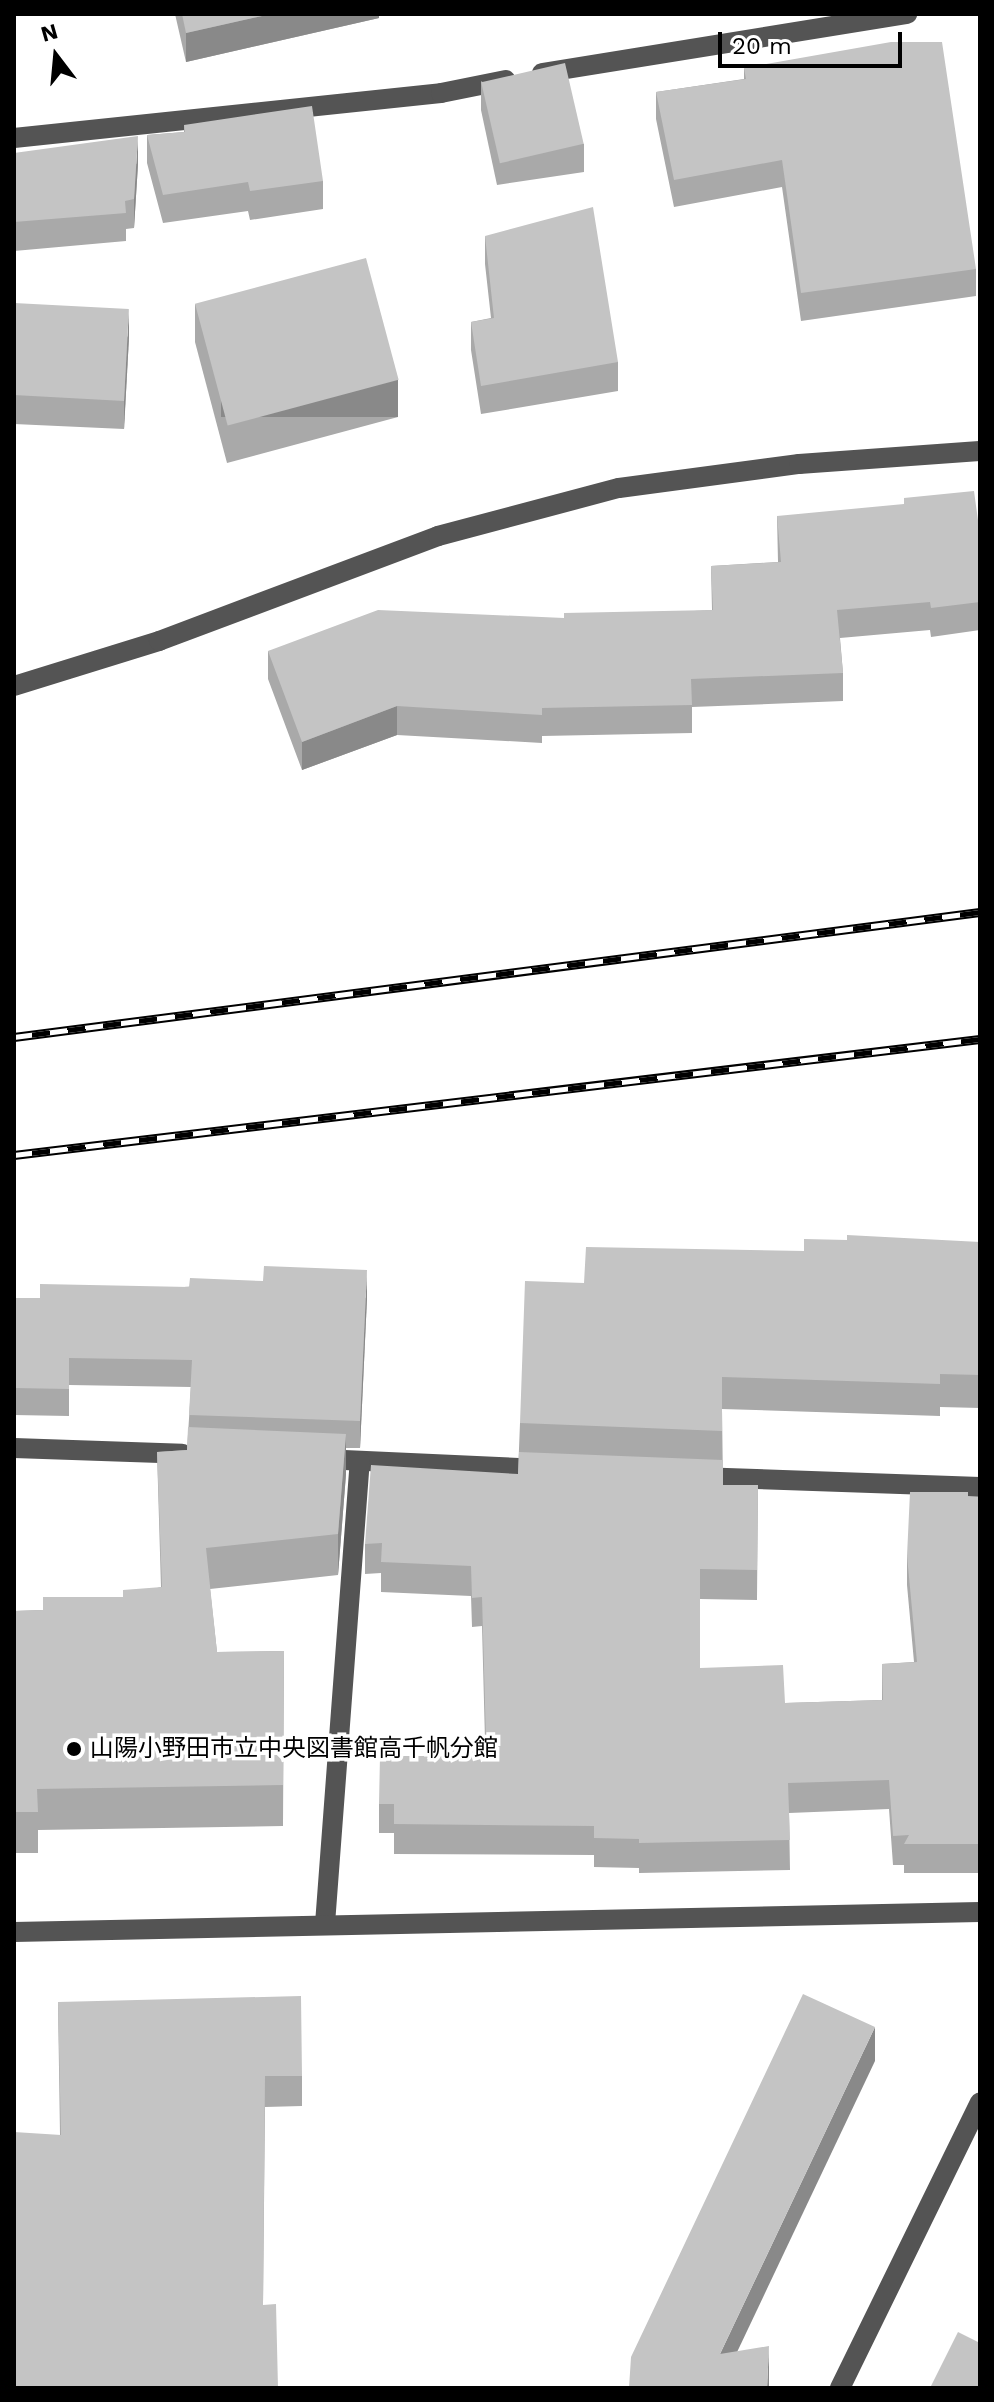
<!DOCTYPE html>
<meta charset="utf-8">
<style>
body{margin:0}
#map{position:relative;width:994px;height:2402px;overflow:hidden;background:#fff;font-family:"Work Sans","Noto Sans JP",sans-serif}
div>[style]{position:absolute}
.minor>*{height:20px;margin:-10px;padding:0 10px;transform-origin:10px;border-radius:10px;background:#545454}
.rail>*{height:9px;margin-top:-4.5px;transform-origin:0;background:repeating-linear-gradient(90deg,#fff 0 18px,#000 0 36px);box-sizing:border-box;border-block:2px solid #000}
.wall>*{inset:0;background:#a9a9a9}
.shaded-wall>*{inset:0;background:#898989;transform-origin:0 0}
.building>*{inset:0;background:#c4c4c4;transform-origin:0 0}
.dots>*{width:22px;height:22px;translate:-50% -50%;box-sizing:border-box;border:4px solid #fff;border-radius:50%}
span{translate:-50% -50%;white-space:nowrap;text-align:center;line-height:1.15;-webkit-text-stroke:7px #fff;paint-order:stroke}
.poi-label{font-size:24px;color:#000}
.left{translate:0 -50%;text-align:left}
.frame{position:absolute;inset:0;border:16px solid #000;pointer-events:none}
.north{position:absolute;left:16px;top:16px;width:80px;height:80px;-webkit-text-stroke:6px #fff;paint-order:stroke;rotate:344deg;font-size:22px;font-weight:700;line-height:32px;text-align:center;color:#000}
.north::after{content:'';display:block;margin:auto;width:28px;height:36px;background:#000;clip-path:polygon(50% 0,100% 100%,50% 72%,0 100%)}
.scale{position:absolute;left:718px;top:32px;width:184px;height:36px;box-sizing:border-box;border:4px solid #000;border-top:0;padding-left:10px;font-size:24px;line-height:28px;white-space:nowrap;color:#000;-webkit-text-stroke:6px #fff;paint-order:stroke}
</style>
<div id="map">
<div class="minor">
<i style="left:542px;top:73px;width:370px;rotate:-9.2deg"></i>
<i style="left:14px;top:138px;width:429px;rotate:-6deg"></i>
<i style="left:441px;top:93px;width:66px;rotate:-11.3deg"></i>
<i style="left:14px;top:686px;width:152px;rotate:-17.2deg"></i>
<i style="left:159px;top:641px;width:298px;rotate:-20.6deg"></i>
<i style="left:438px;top:536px;width:187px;rotate:-14.9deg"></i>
<i style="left:619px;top:488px;width:182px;rotate:-7.6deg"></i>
<i style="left:799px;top:464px;width:181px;rotate:-4.1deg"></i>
<i style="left:14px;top:1448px;width:168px;rotate:2deg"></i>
<i style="left:322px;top:1459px;width:224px;rotate:2.6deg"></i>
<i style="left:697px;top:1477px;width:283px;rotate:2deg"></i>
<i style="left:325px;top:1924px;width:464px;rotate:-85.7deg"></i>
<i style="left:14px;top:1932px;width:966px;rotate:-1.19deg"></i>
<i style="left:840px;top:2388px;width:318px;rotate:-63.9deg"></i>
</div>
<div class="rail">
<i style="left:14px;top:1037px;width:974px;rotate:-7.37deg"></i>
<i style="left:14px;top:1155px;width:973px;rotate:-6.85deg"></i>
</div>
<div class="wall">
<i style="clip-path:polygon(175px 14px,379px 14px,379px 18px,186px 62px)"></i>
<i style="clip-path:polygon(744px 68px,976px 269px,976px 296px,801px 321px,782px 187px,674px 207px,656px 119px,656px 92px,744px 79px)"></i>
<i style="clip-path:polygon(481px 81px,584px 144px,584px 172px,497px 185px,481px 110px)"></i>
<i style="clip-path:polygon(184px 125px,323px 181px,323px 209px,250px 220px,248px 211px,163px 223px,147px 163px,147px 135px,184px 132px)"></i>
<i style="clip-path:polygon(14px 153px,138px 164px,134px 228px,126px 229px,126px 241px,14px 251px)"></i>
<i style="clip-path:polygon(485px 236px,618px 362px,618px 391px,481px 414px,471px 350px,471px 322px,491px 318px,485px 264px)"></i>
<i style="clip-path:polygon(14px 303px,129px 337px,124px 429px,14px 424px)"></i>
<i style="clip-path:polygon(195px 304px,398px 417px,227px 463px,195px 342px)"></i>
<i style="clip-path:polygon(777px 516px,980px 535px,980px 630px,931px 637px,930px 630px,840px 638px,843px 673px,843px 701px,692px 707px,692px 733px,542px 736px,542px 743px,397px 735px,302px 770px,268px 679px,268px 651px,564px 618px,712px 610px,711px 566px,778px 562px)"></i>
<i style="clip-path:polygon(980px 1242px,980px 1408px,940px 1407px,940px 1416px,722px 1409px,723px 1485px,758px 1485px,757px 1600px,700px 1599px,700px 1668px,785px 1703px,882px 1700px,882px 1664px,914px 1662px,907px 1585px,907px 1556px,968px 1497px,980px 1497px,980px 1873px,904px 1873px,904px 1865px,893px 1865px,889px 1809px,789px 1813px,790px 1870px,639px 1873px,639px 1868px,594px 1867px,594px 1855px,394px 1854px,394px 1833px,379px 1833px,379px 1804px,449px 1756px,473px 1750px,485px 1740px,482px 1626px,472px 1627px,471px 1596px,381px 1592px,381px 1573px,365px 1574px,365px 1544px,518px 1474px,520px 1423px,584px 1283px,804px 1251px)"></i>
<i style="clip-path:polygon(263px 1281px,367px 1298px,360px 1448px,346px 1448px,346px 1474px,338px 1575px,210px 1589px,217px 1652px,284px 1651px,283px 1826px,38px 1830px,38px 1853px,14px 1853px,14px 1611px,43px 1610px,123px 1597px,161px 1587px,157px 1452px,187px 1450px,191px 1387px,69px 1385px,69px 1416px,14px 1415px,14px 1298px,40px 1298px)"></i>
<i style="clip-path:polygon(58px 2002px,302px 2076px,302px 2106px,265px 2107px,263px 2305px,60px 2135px)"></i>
</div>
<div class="shaded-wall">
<i style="clip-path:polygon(271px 14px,379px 14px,379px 18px,186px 62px,186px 33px)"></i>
<i style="clip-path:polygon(138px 136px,138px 164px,134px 228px,134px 199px)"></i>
<i style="clip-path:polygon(129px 309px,129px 337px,124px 429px,124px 401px)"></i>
<i style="left:398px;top:380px;width:37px;height:177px;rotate:90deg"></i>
<i style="clip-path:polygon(397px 706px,397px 735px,302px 770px,302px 742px)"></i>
<i style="clip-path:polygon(367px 1270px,367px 1298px,360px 1448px,360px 1421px)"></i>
<i style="clip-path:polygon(346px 1434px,346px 1474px,338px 1575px,338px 1534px)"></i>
<i style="clip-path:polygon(875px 2027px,875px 2061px,720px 2388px,720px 2354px)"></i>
<i style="clip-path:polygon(769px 2346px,769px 2388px,767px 2388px)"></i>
</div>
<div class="building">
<i style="clip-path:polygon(182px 14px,271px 14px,186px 33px)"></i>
<i style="clip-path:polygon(891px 42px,942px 42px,976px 269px,801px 293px,782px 160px,674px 180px,656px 92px,746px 79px,744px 68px)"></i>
<i style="left:565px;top:63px;width:83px;height:86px;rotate:77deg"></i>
<i style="clip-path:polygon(312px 106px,323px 181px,250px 191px,248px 182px,163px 195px,147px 135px,185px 132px,184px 125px)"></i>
<i style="clip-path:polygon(138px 136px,134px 199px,125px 201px,126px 213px,14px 222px,14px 153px)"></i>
<i style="clip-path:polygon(593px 207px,618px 362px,481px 386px,471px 322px,494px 318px,485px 236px)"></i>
<i style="left:366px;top:258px;width:126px;height:177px;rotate:75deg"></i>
<i style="left:14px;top:303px;width:115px;height:92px;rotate:3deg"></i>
<i style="clip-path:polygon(974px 491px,980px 535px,980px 602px,931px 608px,930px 602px,837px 610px,843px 673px,691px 679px,692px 705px,542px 708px,542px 715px,397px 706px,302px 742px,268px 651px,378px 610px,564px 618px,564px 613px,713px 610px,711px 566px,781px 562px,777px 516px,904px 504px,904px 498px)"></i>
<i style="clip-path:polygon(847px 1235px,980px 1242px,980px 1375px,940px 1374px,940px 1384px,722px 1377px,722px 1431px,520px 1423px,525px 1281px,584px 1283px,586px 1247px,804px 1251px,804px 1239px,847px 1240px)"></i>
<i style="clip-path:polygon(264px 1266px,367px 1270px,360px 1421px,189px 1415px,192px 1360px,69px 1358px,69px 1389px,14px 1388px,14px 1298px,40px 1298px,40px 1284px,189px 1287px,190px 1278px,263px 1281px)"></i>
<i style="clip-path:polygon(188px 1427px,346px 1434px,338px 1534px,206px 1548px,217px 1652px,284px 1651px,283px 1785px,37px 1789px,38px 1812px,14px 1812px,14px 1611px,43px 1610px,43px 1597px,123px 1597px,123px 1590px,162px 1587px,157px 1452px,187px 1450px)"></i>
<i style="clip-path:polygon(519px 1452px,723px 1460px,723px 1485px,758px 1485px,757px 1570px,700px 1569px,700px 1668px,783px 1665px,785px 1703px,883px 1700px,882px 1664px,917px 1662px,907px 1556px,910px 1492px,968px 1492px,968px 1497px,980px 1497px,980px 1844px,904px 1844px,909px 1835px,893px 1836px,889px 1780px,788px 1783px,790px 1840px,639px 1843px,639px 1839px,594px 1838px,594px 1826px,394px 1824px,394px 1804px,379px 1804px,380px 1756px,449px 1756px,449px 1750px,473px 1750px,473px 1740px,486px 1740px,482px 1597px,472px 1598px,471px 1566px,381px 1562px,382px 1543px,365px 1544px,371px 1465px,518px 1474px)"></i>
<i style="clip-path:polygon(803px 1994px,875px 2027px,720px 2354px,769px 2346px,767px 2388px,629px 2388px,631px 2357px)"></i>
<i style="clip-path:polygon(301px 1996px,302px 2076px,265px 2076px,263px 2305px,276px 2304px,278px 2388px,14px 2388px,14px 2132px,61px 2135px,58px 2002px)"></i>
<i style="clip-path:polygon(958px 2332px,980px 2343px,980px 2388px,930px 2388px)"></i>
</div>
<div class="dots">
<i style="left:74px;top:1749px;background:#000"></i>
</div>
<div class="poi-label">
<span class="left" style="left:90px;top:1749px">山陽小野田市立中央図書館高千帆分館</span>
</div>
<div class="frame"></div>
<div class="north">N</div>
<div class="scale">20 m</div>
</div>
